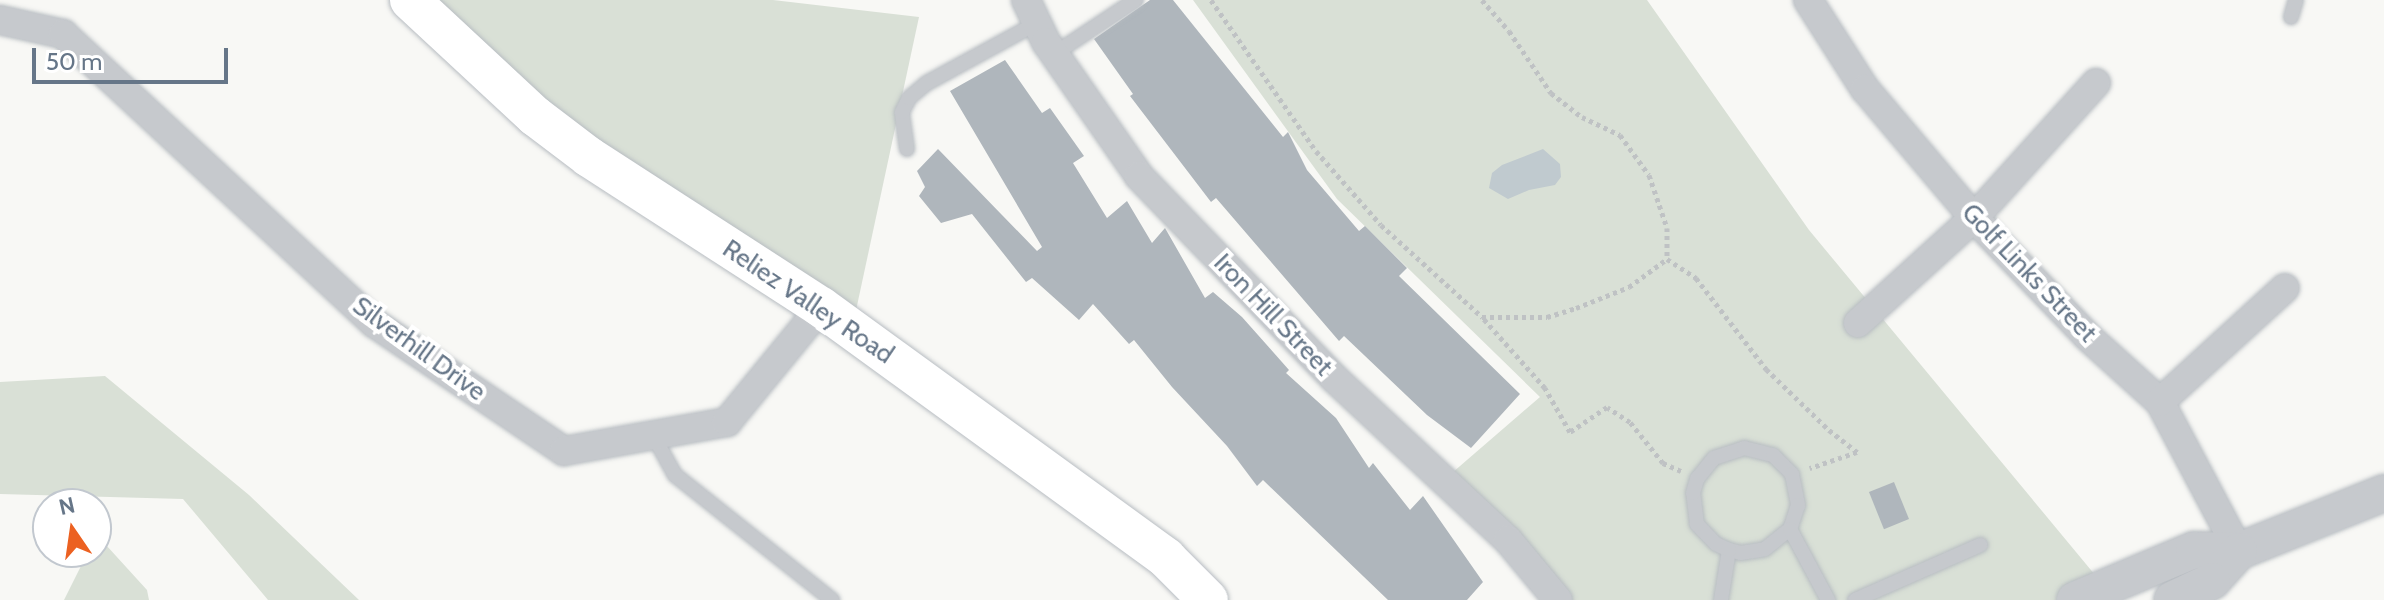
<!DOCTYPE html>
<style>
body{margin:0}
#map{position:relative;width:2384px;height:600px;overflow:hidden;background:#f8f8f5;font-family:Cabin,sans-serif}
div>[style]{position:absolute}
.green>*{inset:0;background:#d9e0d6}
.water>*{inset:0;background:#c0cacf}
.building>*{inset:0;background:#afb6bc;transform-origin:0 0}
.path>*{height:5px;margin-top:-2.5px;transform-origin:0;background:repeating-linear-gradient(90deg,#bfc2c4 0 4px,transparent 0 8px)}
.roads{filter:drop-shadow(0 0 2px #b8bdc2) drop-shadow(0 0 2px #b8bdc2)}
.service>*{height:14px;margin:-7px;padding:0 7px;transform-origin:7px;border-radius:7px;background:#c6c9cd}
.minor>*{height:28px;margin:-14px;padding:0 14px;transform-origin:14px;border-radius:14px;background:#c6c9cd}
.tertiary>*{height:36px;margin:-18px;padding:0 18px;transform-origin:18px;border-radius:18px;background:#c6c9cd}
.secondary>*{height:40px;margin:-20px;padding:0 20px;transform-origin:20px;border-radius:20px;background:#fff}
span{translate:-50% -50%;white-space:nowrap;text-align:center;line-height:1.15;-webkit-text-stroke:8px #fff;paint-order:stroke}
.street-label{font-size:26px;color:#667688}
.north{position:absolute;left:32px;top:488px;width:80px;height:80px;box-sizing:border-box;background:#fff;border:2px solid #c2c8cf;border-radius:50%;rotate:347deg;font-size:22px;font-weight:700;line-height:32px;text-align:center;color:#667688}
.north::after{content:'';display:block;margin:auto;width:28px;height:36px;background:#ec6121;clip-path:polygon(50% 0,100% 100%,50% 72%,0 100%)}
.scale{position:absolute;left:32px;top:48px;width:196px;height:36px;box-sizing:border-box;border:4px solid #667688;border-top:0;padding-left:10px;font-size:24px;line-height:28px;white-space:nowrap;color:#667688;-webkit-text-stroke:6px #fff;paint-order:stroke}
</style>
<div id="map">
<div class="green">
<i style="clip-path:polygon(410px 0,773px 0,919px 17px,852px 329px)"></i>
<i style="clip-path:polygon(1193px 0,1647px 0,1809px 230px,2105px 587px,2075px 600px,1558px 600px,1445px 479px,1540px 397px,1337px 199px)"></i>
<i style="clip-path:polygon(105px 376px,249px 495px,359px 600px,268px 600px,183px 499px,0 494px,0 382px)"></i>
<i style="clip-path:polygon(96px 534px,147px 590px,149px 600px,64px 600px,88px 552px,96px 552px)"></i>
</div>
<div class="water">
<i style="clip-path:polygon(1543px 149px,1560px 164px,1561px 177px,1555px 185px,1529px 190px,1508px 199px,1489px 188px,1492px 173px,1502px 165px)"></i>
</div>
<div class="building">
<i style="clip-path:polygon(1150px 0,1173px 0,1283px 137px,1288px 132px,1307px 170px,1359px 231px,1365px 226px,1407px 268px,1399px 276px,1520px 394px,1471px 448px,1427px 415px,1344px 336px,1339px 341px,1216px 198px,1211px 202px,1130px 96px,1133px 94px,1094px 39px)"></i>
<i style="clip-path:polygon(1005px 60px,1042px 113px,1050px 108px,1084px 156px,1073px 163px,1107px 218px,1127px 201px,1152px 243px,1165px 228px,1205px 298px,1213px 292px,1242px 317px,1289px 370px,1286px 373px,1336px 418px,1369px 468px,1373px 463px,1410px 510px,1423px 496px,1483px 582px,1467px 600px,1388px 600px,1263px 480px,1257px 486px,1227px 446px,1172px 387px,1134px 340px,1129px 344px,1093px 304px,1079px 320px,1032px 278px,1026px 282px,972px 214px,941px 223px,919px 196px,925px 187px,917px 171px,938px 149px,1037px 251px,1042px 247px,950px 91px)"></i>
<i style="left:1894px;top:482px;width:40px;height:27px;rotate:68deg"></i>
</div>
<div class="path">
<i style="left:1211px;top:0;width:184px;rotate:55.2deg"></i>
<i style="left:1316px;top:151px;width:98px;rotate:48.7deg"></i>
<i style="left:1381px;top:225px;width:137px;rotate:42.3deg"></i>
<i style="left:1482px;top:0;width:41px;rotate:48.9deg"></i>
<i style="left:1509px;top:31px;width:75px;rotate:55.9deg"></i>
<i style="left:1551px;top:93px;width:39px;rotate:38deg"></i>
<i style="left:1582px;top:117px;width:42px;rotate:25.3deg"></i>
<i style="left:1620px;top:135px;width:49px;rotate:54.1deg"></i>
<i style="left:1649px;top:175px;width:56px;rotate:71.2deg"></i>
<i style="left:1667px;top:228px;width:31px;rotate:90deg"></i>
<i style="left:1681px;top:471px;width:20px;rotate:-156deg"></i>
<i style="left:1663px;top:463px;width:53px;rotate:-128.8deg"></i>
<i style="left:1630px;top:422px;width:27px;rotate:-147deg"></i>
<i style="left:1607px;top:407px;width:45px;rotate:146deg"></i>
<i style="left:1570px;top:432px;width:51px;rotate:-119.6deg"></i>
<i style="left:1545px;top:388px;width:95px;rotate:-131.6deg"></i>
<i style="left:1482px;top:317px;width:65px"></i>
<i style="left:1547px;top:317px;width:30px;rotate:-17deg"></i>
<i style="left:1576px;top:308px;width:57px;rotate:-21.6deg"></i>
<i style="left:1629px;top:287px;width:47px;rotate:-36.4deg"></i>
<i style="left:1667px;top:259px;width:35px;rotate:33deg"></i>
<i style="left:1696px;top:278px;width:115px;rotate:52.4deg"></i>
<i style="left:1766px;top:369px;width:88px;rotate:44.1deg"></i>
<i style="left:1829px;top:430px;width:36px;rotate:38deg"></i>
<i style="left:1857px;top:452px;width:50px;rotate:161.2deg"></i>
</div>
<div class="roads">
<div class="service">
<i style="left:2291px;top:17px;width:18px;rotate:-74deg"></i>
<i style="left:1054px;top:54px;width:98px;rotate:-33.4deg"></i>
<i style="left:907px;top:149px;width:37px;rotate:-98deg"></i>
<i style="left:902px;top:112px;width:16px;rotate:-63deg"></i>
<i style="left:909px;top:98px;width:23px;rotate:-40deg"></i>
<i style="left:927px;top:83px;width:125px;rotate:-28.6deg"></i>
<i style="left:653px;top:435px;width:46px;rotate:61.2deg"></i>
<i style="left:675px;top:475px;width:201px;rotate:38.5deg"></i>
<i style="left:1729px;top:550px;width:12px;rotate:14deg"></i>
<i style="left:1741px;top:553px;width:24px;rotate:-9deg"></i>
<i style="left:1765px;top:549px;width:32px;rotate:-39deg"></i>
<i style="left:1721px;top:600px;width:51px;rotate:-80.9deg"></i>
<i style="left:1729px;top:550px;width:14px;rotate:-155deg"></i>
<i style="left:1716px;top:544px;width:28px;rotate:-134deg"></i>
<i style="left:1697px;top:524px;width:31px;rotate:-97deg"></i>
<i style="left:1693px;top:493px;width:15px;rotate:-74deg"></i>
<i style="left:1697px;top:479px;width:27px;rotate:-51deg"></i>
<i style="left:1714px;top:458px;width:32px;rotate:-18deg"></i>
<i style="left:1744px;top:448px;width:30px;rotate:14deg"></i>
<i style="left:1773px;top:455px;width:27px;rotate:45deg"></i>
<i style="left:1792px;top:474px;width:32px;rotate:79deg"></i>
<i style="left:1798px;top:505px;width:25px;rotate:108deg"></i>
<i style="left:1790px;top:529px;width:81px;rotate:61.8deg"></i>
<i style="left:1855px;top:600px;width:137px;rotate:-23.7deg"></i>
</div>
<div class="minor">
<i style="left:1026px;top:0;width:47px;rotate:64.5deg"></i>
<i style="left:1046px;top:42px;width:163px;rotate:55.2deg"></i>
<i style="left:1139px;top:176px;width:281px;rotate:46deg"></i>
<i style="left:1334px;top:378px;width:238px;rotate:43deg"></i>
<i style="left:1508px;top:540px;width:78px;rotate:50.2deg"></i>
<i style="left:1808px;top:0;width:106px;rotate:57.4deg"></i>
<i style="left:1865px;top:89px;width:169px;rotate:49.8deg"></i>
<i style="left:1974px;top:218px;width:163px;rotate:46.2deg"></i>
<i style="left:2087px;top:336px;width:98px;rotate:42.1deg"></i>
<i style="left:2160px;top:402px;width:169px;rotate:62.1deg"></i>
<i style="left:0;top:20px;width:65px;rotate:12.5deg"></i>
<i style="left:63px;top:34px;width:425px;rotate:42.9deg"></i>
<i style="left:374px;top:323px;width:229px;rotate:34deg"></i>
<i style="left:564px;top:451px;width:166px;rotate:-10.1deg"></i>
<i style="left:727px;top:422px;width:149px;rotate:-50.7deg"></i>
<i style="left:1858px;top:323px;width:156px;rotate:-42.2deg"></i>
<i style="left:1974px;top:218px;width:182px;rotate:-47.9deg"></i>
<i style="left:2160px;top:402px;width:169px;rotate:-42.4deg"></i>
</div>
<div class="tertiary">
<i style="left:2239px;top:551px;width:156px;rotate:-21.8deg"></i>
<i style="left:2075px;top:600px;width:129px;rotate:-22.8deg"></i>
<i style="left:2194px;top:550px;width:45px;rotate:1.3deg"></i>
<i style="left:2239px;top:551px;width:40px;rotate:132deg"></i>
<i style="left:2212px;top:581px;width:44px;rotate:154.6deg"></i>
</div>
<div class="secondary">
<i style="left:410px;top:0;width:171px;rotate:42.9deg"></i>
<i style="left:535px;top:116px;width:68px;rotate:37.2deg"></i>
<i style="left:589px;top:157px;width:276px;rotate:32.9deg"></i>
<i style="left:821px;top:307px;width:427px;rotate:36deg"></i>
<i style="left:1166px;top:558px;width:59px;rotate:45deg"></i>
</div>
</div>
<div class="street-label">
<span style="left:2029px;top:273px;rotate:46deg">Golf Links Street</span>
<span style="left:808px;top:302px;rotate:34deg">Reliez Valley Road</span>
<span style="left:1273px;top:315px;rotate:46deg">Iron Hill Street</span>
<span style="left:419px;top:349px;rotate:36deg">Silverhill Drive</span>
</div>
<div class="north">N</div>
<div class="scale">50 m</div>
</div>
